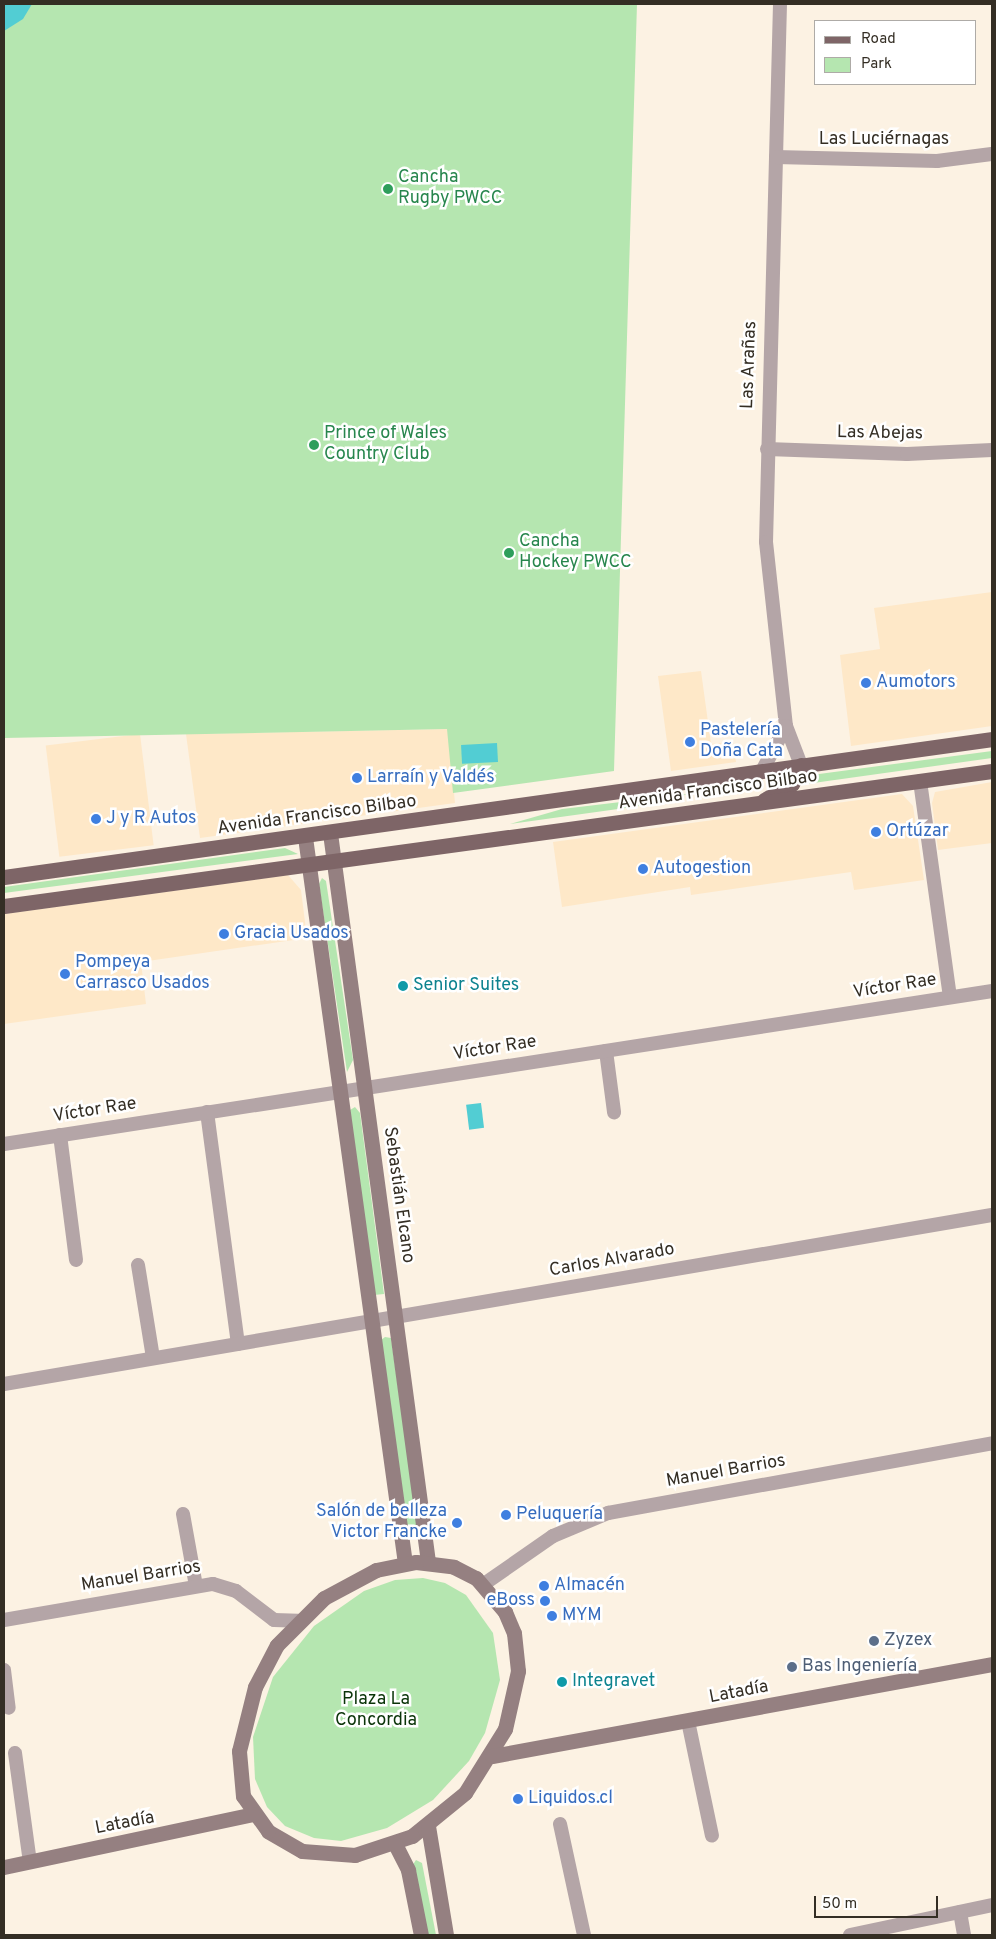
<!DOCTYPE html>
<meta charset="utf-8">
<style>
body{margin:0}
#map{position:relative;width:996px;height:1939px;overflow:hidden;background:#fcf2e3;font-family:Overpass,sans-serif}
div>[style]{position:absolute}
.built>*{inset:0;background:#fee8c8;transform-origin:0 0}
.green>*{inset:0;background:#b5e6b0}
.water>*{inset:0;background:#52cdd3;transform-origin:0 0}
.street>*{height:14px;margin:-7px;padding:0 7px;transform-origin:7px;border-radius:7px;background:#b4a5a7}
.secondary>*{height:15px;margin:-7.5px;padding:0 7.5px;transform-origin:7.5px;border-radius:7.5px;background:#958081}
.primary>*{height:15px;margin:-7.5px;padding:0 7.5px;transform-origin:7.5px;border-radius:7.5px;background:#7e6567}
.dots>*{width:14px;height:14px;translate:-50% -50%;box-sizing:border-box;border:2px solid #fff;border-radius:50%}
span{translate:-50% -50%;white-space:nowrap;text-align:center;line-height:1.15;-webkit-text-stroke:5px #fff;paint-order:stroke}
.street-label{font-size:18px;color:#342e24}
.leisure-label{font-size:18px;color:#27864d}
.left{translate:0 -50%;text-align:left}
.shop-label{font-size:18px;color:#366cbe}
.right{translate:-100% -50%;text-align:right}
.culture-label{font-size:18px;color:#0d838f}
.service-label{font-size:18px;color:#4e5e75}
.park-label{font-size:18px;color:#0a3408}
.frame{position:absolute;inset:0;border:5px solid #342e24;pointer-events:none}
.legend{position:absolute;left:814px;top:20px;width:162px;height:65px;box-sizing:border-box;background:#fff;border:1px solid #aeaba7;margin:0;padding:6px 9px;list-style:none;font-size:15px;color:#342e24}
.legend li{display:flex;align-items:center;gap:10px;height:25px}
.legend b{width:25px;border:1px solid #aeaba7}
.scale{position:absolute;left:814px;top:1896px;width:124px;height:22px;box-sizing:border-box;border:2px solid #342e24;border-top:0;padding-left:6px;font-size:15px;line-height:18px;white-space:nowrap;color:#342e24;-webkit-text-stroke:4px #fff;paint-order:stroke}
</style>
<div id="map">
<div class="built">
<i style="clip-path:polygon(992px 592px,992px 726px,851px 746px,840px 655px,880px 649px,874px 608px)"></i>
<i style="clip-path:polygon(701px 671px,711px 744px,733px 742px,736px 762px,671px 771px,658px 676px)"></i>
<i style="clip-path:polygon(448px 729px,455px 803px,200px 838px,186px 734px)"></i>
<i style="left:140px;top:734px;width:112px;height:95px;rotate:83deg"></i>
<i style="clip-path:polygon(992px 782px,992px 843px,938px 850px,932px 803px,935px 792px)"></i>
<i style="clip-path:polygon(902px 794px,913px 806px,924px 880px,854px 890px,851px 872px,691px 895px,690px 887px,562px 907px,553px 842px)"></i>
<i style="clip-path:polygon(288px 875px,301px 890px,307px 938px,141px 962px,146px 1004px,4px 1024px,4px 914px)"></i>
</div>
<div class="green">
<i style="clip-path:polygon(4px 4px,637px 4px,614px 771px,453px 793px,447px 729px,4px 738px)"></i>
<i style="clip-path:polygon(992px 751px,992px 758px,799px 785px,804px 776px)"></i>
<i style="clip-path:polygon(688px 794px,654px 804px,510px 824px,562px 809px)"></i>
<i style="clip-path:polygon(285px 848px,298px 854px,4px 893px,4px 887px)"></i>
<i style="clip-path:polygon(322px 878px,326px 881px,353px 1060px,347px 1072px,319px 884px)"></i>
<i style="clip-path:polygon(355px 1107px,360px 1113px,384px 1294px,374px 1295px,350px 1110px)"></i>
<i style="clip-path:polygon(385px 1337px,391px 1338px,419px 1536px,409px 1538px,381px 1340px)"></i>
<i style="clip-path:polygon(423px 1578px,445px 1583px,466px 1595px,493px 1633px,500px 1680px,485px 1733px,469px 1761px,433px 1800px,387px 1828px,341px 1841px,314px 1838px,285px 1826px,267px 1807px,255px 1779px,253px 1737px,273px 1677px,314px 1626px,364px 1591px,395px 1580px)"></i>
<i style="clip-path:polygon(416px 1860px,422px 1863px,436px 1935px,426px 1935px,412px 1866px)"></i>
</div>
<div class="water">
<i style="clip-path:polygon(4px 4px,32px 4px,23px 19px,4px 31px)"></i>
<i style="left:497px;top:743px;width:19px;height:36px;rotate:87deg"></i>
<i style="left:481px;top:1103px;width:25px;height:15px;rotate:83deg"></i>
</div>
<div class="street">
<i style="left:780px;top:4px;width:538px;rotate:91.49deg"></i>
<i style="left:766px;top:542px;width:185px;rotate:83.8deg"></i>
<i style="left:786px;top:726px;width:42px;rotate:69deg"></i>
<i style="left:776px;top:157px;width:161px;rotate:1.4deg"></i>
<i style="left:937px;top:161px;width:55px;rotate:-7.3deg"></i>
<i style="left:767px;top:449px;width:140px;rotate:2deg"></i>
<i style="left:907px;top:454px;width:85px;rotate:-2.7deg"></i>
<i style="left:762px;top:771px;width:51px;rotate:-61.9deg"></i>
<i style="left:920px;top:781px;width:218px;rotate:82.1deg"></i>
<i style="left:606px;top:1051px;width:62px;rotate:82.5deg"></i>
<i style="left:207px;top:1112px;width:234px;rotate:82.4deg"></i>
<i style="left:60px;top:1135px;width:126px;rotate:82.7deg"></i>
<i style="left:4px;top:1144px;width:1000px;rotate:-8.8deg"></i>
<i style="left:138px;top:1265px;width:94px;rotate:80.8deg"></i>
<i style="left:4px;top:1384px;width:1002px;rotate:-9.71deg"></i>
<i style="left:183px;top:1514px;width:73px;rotate:79.8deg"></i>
<i style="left:484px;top:1584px;width:84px;rotate:-34.8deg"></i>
<i style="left:553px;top:1536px;width:60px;rotate:-22.7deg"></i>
<i style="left:608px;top:1513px;width:390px;rotate:-10.3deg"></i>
<i style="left:4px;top:1620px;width:212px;rotate:-9.8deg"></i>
<i style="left:213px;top:1584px;width:24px;rotate:17deg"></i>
<i style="left:236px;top:1591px;width:48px;rotate:37.3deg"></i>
<i style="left:274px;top:1620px;width:24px;rotate:2deg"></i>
<i style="left:4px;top:1670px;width:38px;rotate:83deg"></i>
<i style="left:688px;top:1721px;width:117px;rotate:78.2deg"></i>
<i style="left:15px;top:1753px;width:110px;rotate:82.2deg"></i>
<i style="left:560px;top:1824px;width:114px;rotate:77.8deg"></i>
<i style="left:960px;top:1912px;width:23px;rotate:80deg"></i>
<i style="left:850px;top:1935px;width:145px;rotate:-11.9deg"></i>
</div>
<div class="secondary">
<i style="left:330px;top:833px;width:736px;rotate:82.34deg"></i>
<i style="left:305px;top:837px;width:733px;rotate:82.16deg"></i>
<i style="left:416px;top:1562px;width:38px;rotate:7deg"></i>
<i style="left:454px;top:1567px;width:25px;rotate:27deg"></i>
<i style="left:476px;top:1578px;width:45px;rotate:49.5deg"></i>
<i style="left:505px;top:1612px;width:23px;rotate:67deg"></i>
<i style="left:514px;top:1633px;width:38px;rotate:84deg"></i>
<i style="left:518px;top:1671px;width:59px;rotate:102.6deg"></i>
<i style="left:505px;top:1729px;width:75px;rotate:122deg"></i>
<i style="left:465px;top:1793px;width:68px;rotate:140.9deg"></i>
<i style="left:412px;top:1836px;width:60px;rotate:161.6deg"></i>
<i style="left:355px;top:1855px;width:53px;rotate:-175.7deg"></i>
<i style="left:302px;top:1851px;width:39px;rotate:-150deg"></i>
<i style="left:268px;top:1831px;width:43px;rotate:-125.5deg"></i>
<i style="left:243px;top:1796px;width:45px;rotate:-95.1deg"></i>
<i style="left:239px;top:1751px;width:66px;rotate:-76deg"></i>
<i style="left:255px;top:1687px;width:47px;rotate:-62.4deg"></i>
<i style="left:277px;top:1645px;width:66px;rotate:-45deg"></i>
<i style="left:324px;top:1598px;width:59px;rotate:-28.3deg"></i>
<i style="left:376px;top:1570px;width:41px;rotate:-11.3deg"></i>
<i style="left:492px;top:1756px;width:508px;rotate:-10.43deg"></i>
<i style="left:428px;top:1826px;width:110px;rotate:80.6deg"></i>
<i style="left:395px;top:1844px;width:29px;rotate:63deg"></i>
<i style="left:408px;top:1870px;width:66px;rotate:78.7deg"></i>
<i style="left:4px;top:1867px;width:255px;rotate:-12deg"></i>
</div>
<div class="primary">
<i style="left:764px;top:800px;width:32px;rotate:-30deg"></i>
<i style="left:792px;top:784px;width:21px;rotate:-65deg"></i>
<i style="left:4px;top:877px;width:998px;rotate:-7.95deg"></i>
<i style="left:4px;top:906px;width:997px;rotate:-7.78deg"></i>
</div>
<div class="dots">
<i style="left:388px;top:189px;background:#2e9e5b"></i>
<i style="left:314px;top:445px;background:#2e9e5b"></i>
<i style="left:509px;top:553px;background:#2e9e5b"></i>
<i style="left:866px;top:683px;background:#3f7fe0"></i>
<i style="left:690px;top:742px;background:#3f7fe0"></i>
<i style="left:357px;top:778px;background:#3f7fe0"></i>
<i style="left:96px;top:819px;background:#3f7fe0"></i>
<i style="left:876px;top:832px;background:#3f7fe0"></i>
<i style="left:643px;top:869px;background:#3f7fe0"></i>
<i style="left:224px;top:934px;background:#3f7fe0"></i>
<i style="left:65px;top:974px;background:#3f7fe0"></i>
<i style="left:403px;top:986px;background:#0f9aa8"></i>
<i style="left:506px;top:1515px;background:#3f7fe0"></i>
<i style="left:457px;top:1523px;background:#3f7fe0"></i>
<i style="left:544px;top:1586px;background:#3f7fe0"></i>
<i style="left:545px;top:1601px;background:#3f7fe0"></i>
<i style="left:552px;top:1616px;background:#3f7fe0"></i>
<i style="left:874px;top:1641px;background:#5c6f8a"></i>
<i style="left:792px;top:1667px;background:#5c6f8a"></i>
<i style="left:562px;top:1682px;background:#0f9aa8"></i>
<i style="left:518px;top:1799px;background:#3f7fe0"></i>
</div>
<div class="street-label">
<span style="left:884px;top:140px">Las Luciérnagas</span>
<span style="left:750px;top:365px;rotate:-88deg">Las Arañas</span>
<span style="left:880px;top:434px;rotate:1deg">Las Abejas</span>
<span style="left:718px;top:791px;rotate:-8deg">Avenida Francisco Bilbao</span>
<span style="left:317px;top:816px;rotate:-8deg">Avenida Francisco Bilbao</span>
<span style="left:895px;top:987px;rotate:-9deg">Víctor Rae</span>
<span style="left:495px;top:1049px;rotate:-9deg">Víctor Rae</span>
<span style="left:95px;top:1111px;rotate:-9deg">Víctor Rae</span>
<span style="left:398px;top:1195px;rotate:82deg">Sebastián Elcano</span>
<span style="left:612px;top:1261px;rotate:-10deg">Carlos Alvarado</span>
<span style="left:726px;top:1472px;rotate:-10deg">Manuel Barrios</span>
<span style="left:141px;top:1577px;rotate:-9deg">Manuel Barrios</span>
<span style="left:739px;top:1693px;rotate:-11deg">Latadía</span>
<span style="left:125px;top:1824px;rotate:-11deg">Latadía</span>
</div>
<div class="leisure-label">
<span class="left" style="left:398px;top:189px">Cancha<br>Rugby PWCC</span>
<span class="left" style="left:324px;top:445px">Prince of Wales<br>Country Club</span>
<span class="left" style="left:519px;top:553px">Cancha<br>Hockey PWCC</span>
</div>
<div class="shop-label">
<span class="left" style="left:876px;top:683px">Aumotors</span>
<span class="left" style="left:700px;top:742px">Pastelería<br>Doña Cata</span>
<span class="left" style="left:367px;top:778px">Larraín y Valdés</span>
<span class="left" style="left:106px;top:819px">J y R Autos</span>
<span class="left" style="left:886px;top:832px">Ortúzar</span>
<span class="left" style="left:653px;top:869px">Autogestion</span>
<span class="left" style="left:234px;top:934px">Gracia Usados</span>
<span class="left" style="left:75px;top:974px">Pompeya<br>Carrasco Usados</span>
<span class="right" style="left:447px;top:1523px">Salón de belleza<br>Victor Francke</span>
<span class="left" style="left:516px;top:1515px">Peluquería</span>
<span class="left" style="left:554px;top:1586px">Almacén</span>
<span class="right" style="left:535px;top:1601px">eBoss</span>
<span class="left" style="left:562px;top:1616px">MYM</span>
<span class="left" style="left:528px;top:1799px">Liquidos.cl</span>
</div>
<div class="culture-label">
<span class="left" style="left:413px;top:986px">Senior Suites</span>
<span class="left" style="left:572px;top:1682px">Integravet</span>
</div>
<div class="service-label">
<span class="left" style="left:884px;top:1641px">Zyzex</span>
<span class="left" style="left:802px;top:1667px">Bas Ingeniería</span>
</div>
<div class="park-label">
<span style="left:376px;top:1711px">Plaza La<br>Concordia</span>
</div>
<div class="frame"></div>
<ul class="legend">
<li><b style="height:6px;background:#7e6567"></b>Road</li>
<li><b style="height:14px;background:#b5e6b0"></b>Park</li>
</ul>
<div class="scale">50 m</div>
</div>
